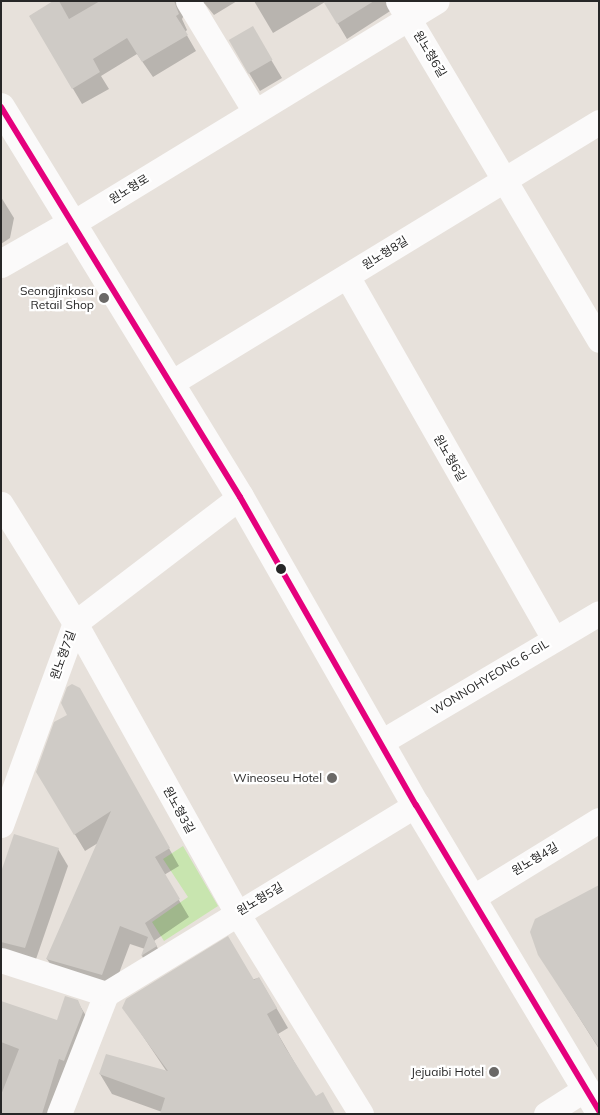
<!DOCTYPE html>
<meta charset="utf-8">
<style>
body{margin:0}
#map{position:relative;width:600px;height:1115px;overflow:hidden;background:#e7e1db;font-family:Mulish,"Noto Sans KR",sans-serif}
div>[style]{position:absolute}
.green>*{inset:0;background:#c8e5af}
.shadow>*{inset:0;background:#0003}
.building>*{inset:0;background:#cfcbc6;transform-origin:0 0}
.minor>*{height:25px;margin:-12.5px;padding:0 12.5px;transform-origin:12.5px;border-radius:12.5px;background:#fbfafa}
.tertiary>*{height:28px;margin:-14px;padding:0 14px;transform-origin:14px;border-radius:14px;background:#fbfafa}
.secondary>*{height:28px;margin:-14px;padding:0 14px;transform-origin:14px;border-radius:14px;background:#fbfafa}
.bus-1>*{height:6px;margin:-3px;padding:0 3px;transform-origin:3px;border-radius:3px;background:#e5007d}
.dots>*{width:14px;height:14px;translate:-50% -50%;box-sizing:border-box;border:2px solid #fff;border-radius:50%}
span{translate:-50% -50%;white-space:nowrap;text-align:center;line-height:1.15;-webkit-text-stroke:4.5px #fff;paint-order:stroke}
.street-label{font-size:12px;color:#272727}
.poi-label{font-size:12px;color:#272727}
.right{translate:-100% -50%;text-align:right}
.frame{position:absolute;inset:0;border:2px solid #272727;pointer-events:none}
</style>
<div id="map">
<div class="green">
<i style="clip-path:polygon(183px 846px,218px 906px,164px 941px,152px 922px,188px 897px,163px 859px)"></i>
</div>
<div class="shadow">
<i style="clip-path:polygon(55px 1px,237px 1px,214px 15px,205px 4px,190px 4px,182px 19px,187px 30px,185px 32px,196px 51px,153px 77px,137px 54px,101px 76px,109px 89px,82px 104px,30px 16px)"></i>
<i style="clip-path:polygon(254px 1px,426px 1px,401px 4px,347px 39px,325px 2px,273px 33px)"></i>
<i style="clip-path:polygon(252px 28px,282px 78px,260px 91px,240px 58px)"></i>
<i style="clip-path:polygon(1px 197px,14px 218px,10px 238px,1px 244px)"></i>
<i style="clip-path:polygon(79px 689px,179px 866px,164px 875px,189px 917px,154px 941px,166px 964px,152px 973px,142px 956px,145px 949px,130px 944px,112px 992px,58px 976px,47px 959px,98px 843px,85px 851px,48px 790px)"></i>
<i style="clip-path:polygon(58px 849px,68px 866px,34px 965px,1px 956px,1px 876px)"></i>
<i style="clip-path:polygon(599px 886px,599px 1049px,539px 954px)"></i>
<i style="clip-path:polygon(259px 978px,288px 1028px,278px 1034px,315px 1098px,162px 1112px,112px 1094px,100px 1074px,167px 1072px,124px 1008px)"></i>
<i style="clip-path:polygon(77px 1001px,88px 1019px,56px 1114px,1px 1114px,1px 1002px,58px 1022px)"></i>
</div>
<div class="building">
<i style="clip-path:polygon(53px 1px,59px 1px,69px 19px,100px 1px,174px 1px,179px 14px,176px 16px,188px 35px,142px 62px,127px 38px,93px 59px,100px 72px,72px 89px,29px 16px)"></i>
<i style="clip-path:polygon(323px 1px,374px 1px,337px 24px)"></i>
<i style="left:253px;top:26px;width:39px;height:28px;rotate:60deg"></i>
<i style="clip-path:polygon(72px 684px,80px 688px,170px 848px,155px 857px,180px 899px,145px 923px,157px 946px,141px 956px,148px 937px,120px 926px,102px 975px,46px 959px,111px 811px,74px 835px,36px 772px,54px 722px,67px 715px,61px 703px,67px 687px)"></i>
<i style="clip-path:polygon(14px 834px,59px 848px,25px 948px,1px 942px,1px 872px)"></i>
<i style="clip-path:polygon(599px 885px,599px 1048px,538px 955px,530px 932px,535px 919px)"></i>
<i style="clip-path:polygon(228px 936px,254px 980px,259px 977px,277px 1008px,267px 1014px,285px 1047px,316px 1096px,323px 1092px,335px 1114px,160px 1114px,165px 1098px,99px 1074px,106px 1054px,168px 1071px,122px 1008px,126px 999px)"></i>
<i style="clip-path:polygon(65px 996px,78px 1000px,83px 1012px,64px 1061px,59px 1059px,42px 1114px,1px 1114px,1px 1095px,19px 1049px,1px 1042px,1px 1001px,57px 1020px)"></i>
</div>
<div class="minor">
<i style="left:188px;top:1px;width:127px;rotate:58.8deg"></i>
<i style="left:398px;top:1px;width:394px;rotate:59.3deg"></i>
<i style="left:73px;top:223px;width:426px;rotate:-31.4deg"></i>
<i style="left:347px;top:276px;width:418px;rotate:60.3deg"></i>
<i style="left:171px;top:383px;width:501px;rotate:-31.38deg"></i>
<i style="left:1px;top:504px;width:140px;rotate:58.1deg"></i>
<i style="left:75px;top:623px;width:332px;rotate:60.8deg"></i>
<i style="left:237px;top:913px;width:236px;rotate:58.3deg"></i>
<i style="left:381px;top:742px;width:253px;rotate:-30.6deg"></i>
<i style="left:1px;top:825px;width:215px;rotate:-69.9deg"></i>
<i style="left:75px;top:623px;width:208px;rotate:-37.4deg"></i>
<i style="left:472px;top:898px;width:149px;rotate:-31.6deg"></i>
<i style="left:1px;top:960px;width:110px;rotate:17.9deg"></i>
<i style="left:59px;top:1114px;width:129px;rotate:-68.6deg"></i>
<i style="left:106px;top:994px;width:363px;rotate:-31.4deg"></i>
<i style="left:546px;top:1114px;width:46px;rotate:-32.7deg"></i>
</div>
<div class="tertiary">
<i style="left:1px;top:264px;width:83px;rotate:-29.7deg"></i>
</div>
<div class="secondary">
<i style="left:1px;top:107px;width:457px;rotate:58.5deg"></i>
<i style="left:240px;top:497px;width:355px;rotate:60.3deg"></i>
<i style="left:416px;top:805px;width:357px;rotate:59.1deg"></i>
</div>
<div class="bus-1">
<i style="left:1px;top:107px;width:457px;rotate:58.5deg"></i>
<i style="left:240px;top:497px;width:355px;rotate:60.3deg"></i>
<i style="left:416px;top:805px;width:357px;rotate:59.1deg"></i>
</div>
<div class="dots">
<i style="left:104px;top:298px;background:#6a6866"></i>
<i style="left:281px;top:569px;background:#272727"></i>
<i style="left:332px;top:778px;background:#6a6866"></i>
<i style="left:494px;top:1072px;background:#6a6866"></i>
</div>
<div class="street-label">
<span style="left:430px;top:54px;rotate:59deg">원노형6길</span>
<span style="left:129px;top:189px;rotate:-32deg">원노형로</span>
<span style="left:385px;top:253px;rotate:-32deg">원노형8길</span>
<span style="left:450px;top:458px;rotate:60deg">원노형6길</span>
<span style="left:63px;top:655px;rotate:-70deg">원노형7길</span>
<span style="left:490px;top:677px;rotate:-31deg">WONNOHYEONG 6-GIL</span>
<span style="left:179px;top:810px;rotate:61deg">원노형3길</span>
<span style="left:535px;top:859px;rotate:-31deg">원노형4길</span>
<span style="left:260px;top:899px;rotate:-31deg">원노형5길</span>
</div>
<div class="poi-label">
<span class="right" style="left:94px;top:298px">Seongjinkosa<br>Retail Shop</span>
<span class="right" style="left:322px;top:778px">Wineoseu Hotel</span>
<span class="right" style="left:484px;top:1072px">Jejuaibi Hotel</span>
</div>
<div class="frame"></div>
</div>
